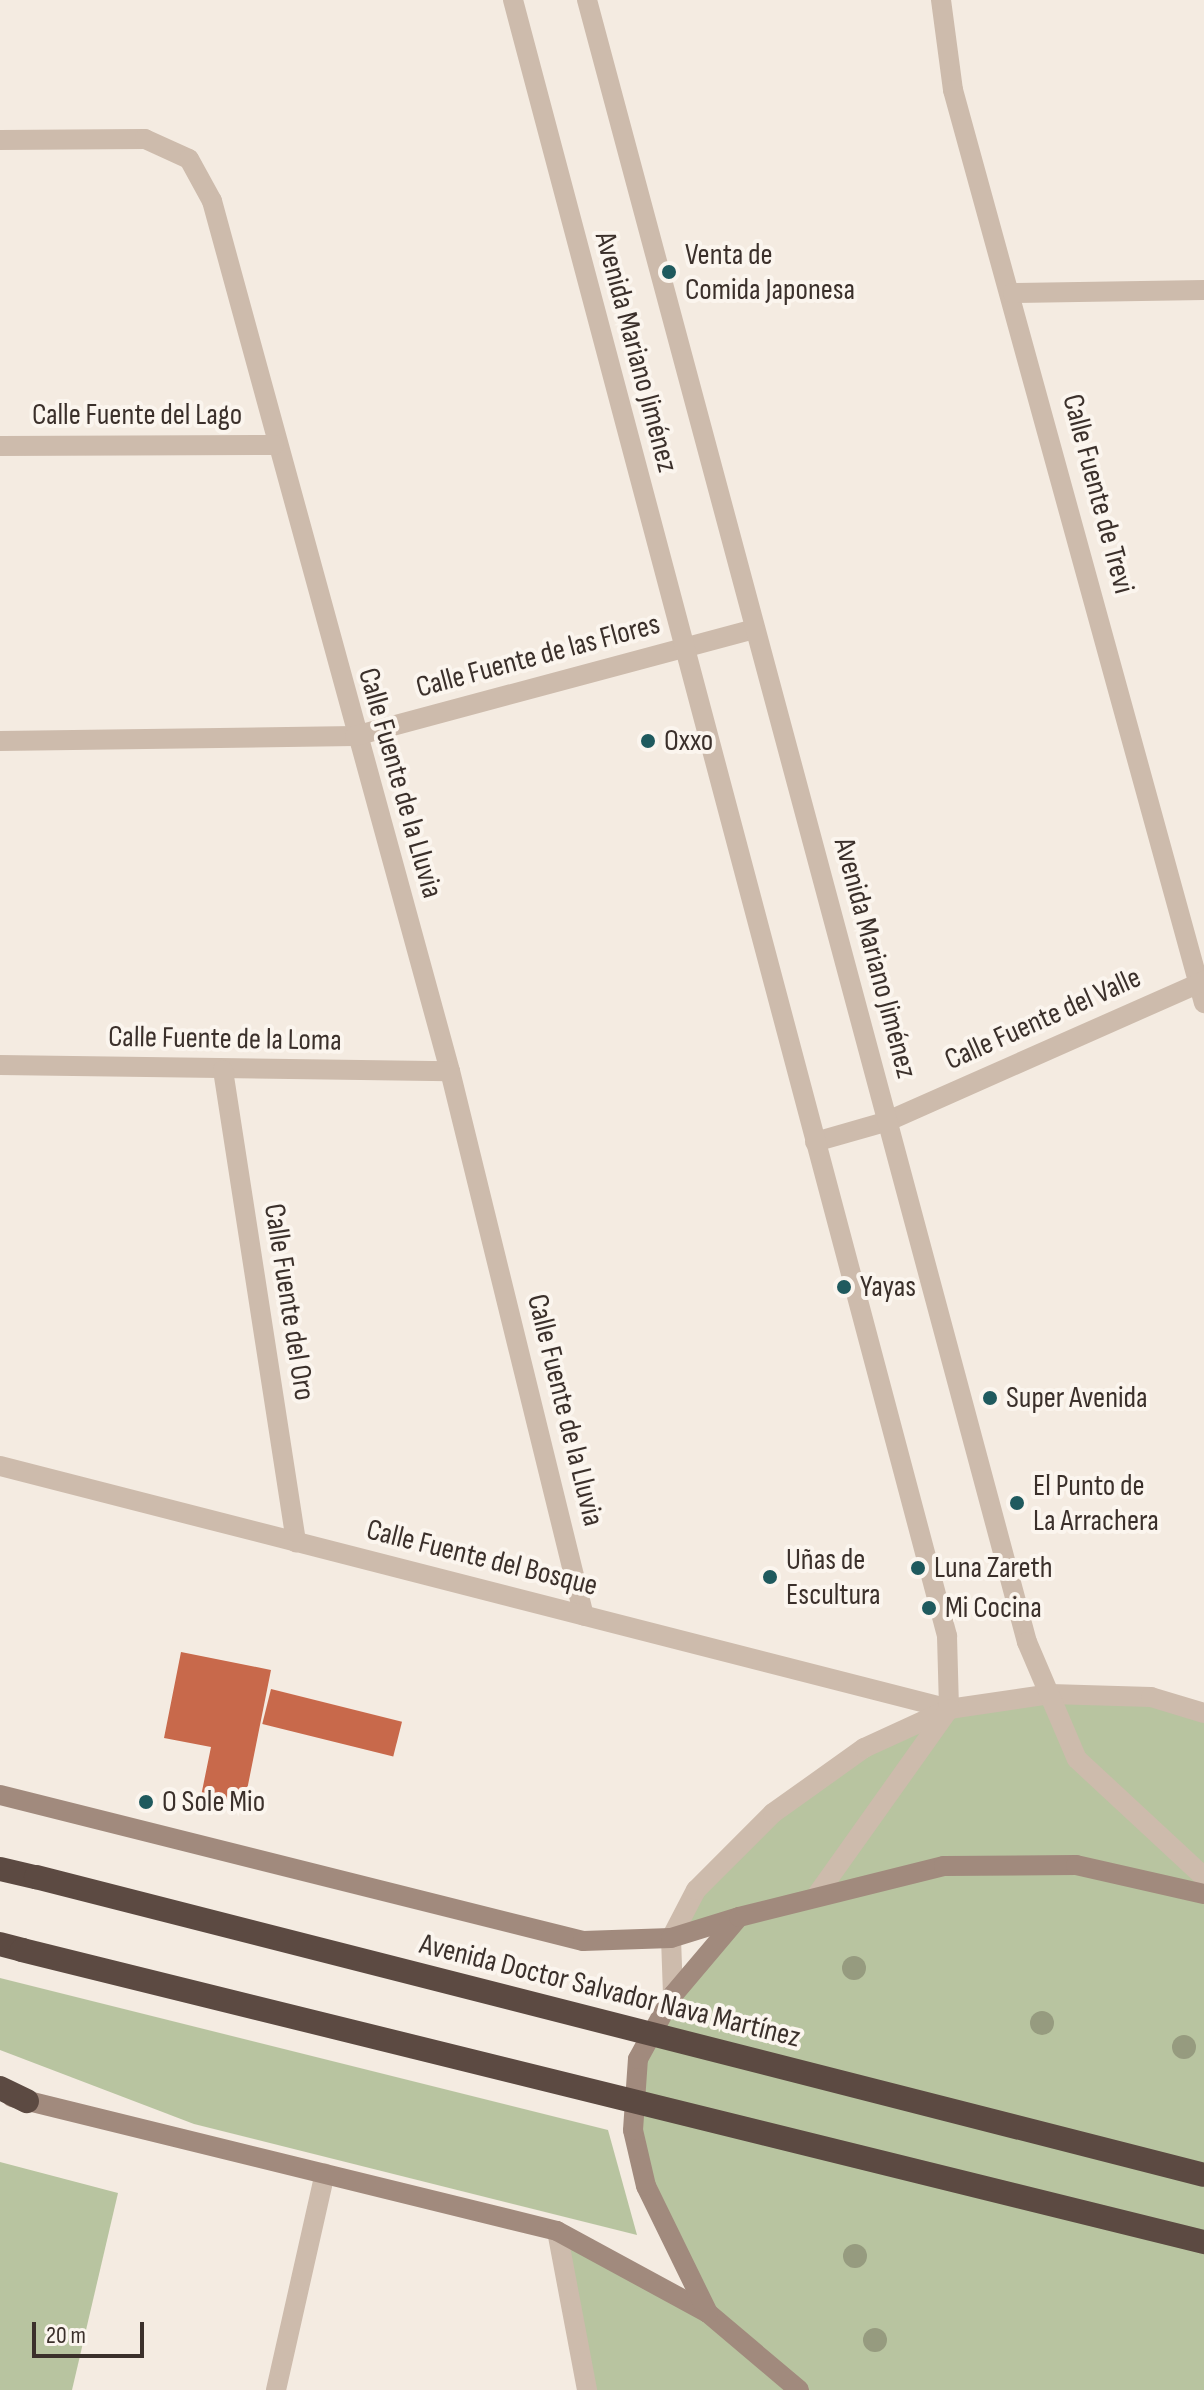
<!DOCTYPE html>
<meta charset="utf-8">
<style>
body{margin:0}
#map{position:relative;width:1204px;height:2390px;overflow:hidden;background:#f4ebe1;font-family:"Sofia Sans Condensed",sans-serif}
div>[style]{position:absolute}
.green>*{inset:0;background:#b8c4a0}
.building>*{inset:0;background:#c8694b;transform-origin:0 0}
.minor>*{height:20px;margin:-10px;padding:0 10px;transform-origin:10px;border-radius:10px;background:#cdbbac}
.tertiary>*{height:20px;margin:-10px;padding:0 10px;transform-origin:10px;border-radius:10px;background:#cdbbac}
.secondary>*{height:20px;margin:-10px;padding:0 10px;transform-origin:10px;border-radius:10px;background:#a18a7d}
.motorway>*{height:24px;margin:-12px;padding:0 12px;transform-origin:12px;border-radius:12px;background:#5c4a42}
.motorway-bridge>*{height:24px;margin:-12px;padding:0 12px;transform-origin:12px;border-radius:12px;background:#5c4a42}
.trees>*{width:24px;height:24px;margin:-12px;border-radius:50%;background:#969b7f}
.dots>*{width:22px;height:22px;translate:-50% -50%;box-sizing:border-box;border:4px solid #fbf5ee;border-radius:50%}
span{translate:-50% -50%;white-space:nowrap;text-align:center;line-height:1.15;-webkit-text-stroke:8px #fbf5ee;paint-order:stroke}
.poi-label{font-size:30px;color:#3b302b}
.left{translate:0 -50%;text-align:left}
.street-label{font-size:30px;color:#3b302b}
.scale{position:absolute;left:32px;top:2322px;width:112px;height:36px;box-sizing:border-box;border:4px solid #3b302b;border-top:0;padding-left:10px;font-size:24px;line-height:28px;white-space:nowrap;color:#3b302b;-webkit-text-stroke:6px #fbf5ee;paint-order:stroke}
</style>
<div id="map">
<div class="green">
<i style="clip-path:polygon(1050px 1694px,1204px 1713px,1204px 1892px,1076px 1865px,944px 1866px,671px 1938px,696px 1890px,773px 1813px,949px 1709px)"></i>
<i style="clip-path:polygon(1077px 1868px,1204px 1897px,1204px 2390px,584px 2390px,557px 2231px,707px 2313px,633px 2131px,639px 2059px,673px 1996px,741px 1919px,943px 1869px)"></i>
<i style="clip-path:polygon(0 1978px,608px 2130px,637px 2235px,194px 2124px,0 2050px)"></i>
<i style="clip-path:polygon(0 2162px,118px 2193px,72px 2390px,0 2390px)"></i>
</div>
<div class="building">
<i style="clip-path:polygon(181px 1652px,271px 1670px,243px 1810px,200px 1801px,211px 1747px,164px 1738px)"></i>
<i style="left:271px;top:1689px;width:135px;height:36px;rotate:14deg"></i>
</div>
<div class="minor">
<i style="left:941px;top:0;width:91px;rotate:82.4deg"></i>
<i style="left:953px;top:90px;width:947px;rotate:74.63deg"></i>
<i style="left:0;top:140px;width:145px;rotate:-0.4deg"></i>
<i style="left:145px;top:139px;width:48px;rotate:24.4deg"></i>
<i style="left:189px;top:159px;width:48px;rotate:61.3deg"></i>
<i style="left:212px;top:201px;width:902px;rotate:74.7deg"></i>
<i style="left:450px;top:1071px;width:561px;rotate:76.19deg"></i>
<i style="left:1013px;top:293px;width:191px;rotate:-0.9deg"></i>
<i style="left:0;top:446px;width:274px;rotate:-0.2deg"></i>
<i style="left:0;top:741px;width:355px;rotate:-0.8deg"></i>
<i style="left:355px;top:736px;width:414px;rotate:-15deg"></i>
<i style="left:0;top:1065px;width:450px;rotate:0.8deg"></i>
<i style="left:223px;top:1070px;width:478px;rotate:81.2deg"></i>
<i style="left:815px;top:1142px;width:76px;rotate:-16deg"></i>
<i style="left:888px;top:1121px;width:346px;rotate:-23.9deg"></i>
<i style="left:0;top:1466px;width:980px;rotate:14.36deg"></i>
<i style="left:673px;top:1995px;width:57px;rotate:-92deg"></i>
<i style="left:671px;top:1938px;width:54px;rotate:-62.5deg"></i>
<i style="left:696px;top:1890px;width:109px;rotate:-45deg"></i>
<i style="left:773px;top:1813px;width:112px;rotate:-35.5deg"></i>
<i style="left:864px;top:1748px;width:94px;rotate:-24.6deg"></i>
<i style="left:949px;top:1709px;width:102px;rotate:-8.4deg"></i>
<i style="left:1050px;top:1694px;width:101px;rotate:1.7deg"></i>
<i style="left:1151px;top:1697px;width:55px;rotate:16.8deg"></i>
<i style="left:557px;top:2231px;width:162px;rotate:79.3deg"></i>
<i style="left:276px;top:2390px;width:222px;rotate:-77.3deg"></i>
</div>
<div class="tertiary">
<i style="left:513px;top:0;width:1693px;rotate:75.14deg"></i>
<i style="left:947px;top:1636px;width:73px;rotate:88.4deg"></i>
<i style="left:949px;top:1709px;width:226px;rotate:125.4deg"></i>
<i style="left:587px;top:0;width:1700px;rotate:75deg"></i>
<i style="left:1027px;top:1642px;width:127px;rotate:66.9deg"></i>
<i style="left:1077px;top:1759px;width:173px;rotate:42.9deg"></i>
</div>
<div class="secondary">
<i style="left:0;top:1795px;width:601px;rotate:14.06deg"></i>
<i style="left:583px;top:1941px;width:88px;rotate:-2deg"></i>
<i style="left:671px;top:1938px;width:71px;rotate:-17.2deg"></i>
<i style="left:12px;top:2097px;width:561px;rotate:13.81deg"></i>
<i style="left:557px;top:2231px;width:170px;rotate:28.5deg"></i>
<i style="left:799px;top:2390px;width:119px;rotate:-139.8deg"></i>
<i style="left:708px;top:2313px;width:141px;rotate:-116deg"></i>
<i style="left:646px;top:2186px;width:57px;rotate:-103.1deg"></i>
<i style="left:633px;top:2130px;width:71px;rotate:-86deg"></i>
<i style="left:638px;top:2059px;width:73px;rotate:-61.3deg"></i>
<i style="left:673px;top:1995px;width:102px;rotate:-49.8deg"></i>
<i style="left:739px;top:1917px;width:211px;rotate:-14deg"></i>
<i style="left:944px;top:1866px;width:132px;rotate:-0.4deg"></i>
<i style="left:1076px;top:1865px;width:131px;rotate:12.8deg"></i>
</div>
<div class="motorway">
<i style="left:0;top:1869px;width:37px;rotate:13deg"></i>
<i style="left:0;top:1944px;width:23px;rotate:15deg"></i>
<i style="left:0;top:2088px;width:30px;rotate:26deg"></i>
</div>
<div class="motorway-bridge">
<i style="left:36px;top:1877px;width:1205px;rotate:14.31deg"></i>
<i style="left:22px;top:1950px;width:1218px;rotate:13.88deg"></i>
</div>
<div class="trees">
<i style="left:854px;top:1968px"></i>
<i style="left:1042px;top:2023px"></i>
<i style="left:1184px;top:2047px"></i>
<i style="left:855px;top:2256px"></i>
<i style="left:875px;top:2340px"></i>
</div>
<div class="dots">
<i style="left:669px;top:272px;background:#1f5a5e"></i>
<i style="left:648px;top:741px;background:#1f5a5e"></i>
<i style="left:844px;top:1287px;background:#1f5a5e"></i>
<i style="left:990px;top:1398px;background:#1f5a5e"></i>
<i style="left:1017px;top:1503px;background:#1f5a5e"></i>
<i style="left:918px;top:1568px;background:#1f5a5e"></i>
<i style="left:770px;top:1577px;background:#1f5a5e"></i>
<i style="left:929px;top:1608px;background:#1f5a5e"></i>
<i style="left:146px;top:1802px;background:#1f5a5e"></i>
</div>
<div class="poi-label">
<span class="left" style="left:685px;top:272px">Venta de<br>Comida Japonesa</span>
<span class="left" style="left:664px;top:741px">Oxxo</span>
<span class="left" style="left:860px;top:1287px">Yayas</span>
<span class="left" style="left:1006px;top:1398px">Super Avenida</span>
<span class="left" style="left:1033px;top:1503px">El Punto de<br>La Arrachera</span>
<span class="left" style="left:786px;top:1577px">Uñas de<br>Escultura</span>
<span class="left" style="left:934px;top:1568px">Luna Zareth</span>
<span class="left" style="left:945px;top:1608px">Mi Cocina</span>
<span class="left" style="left:162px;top:1802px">O Sole Mio</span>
</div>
<div class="street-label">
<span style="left:636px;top:352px;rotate:75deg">Avenida Mariano Jiménez</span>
<span style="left:137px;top:415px">Calle Fuente del Lago</span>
<span style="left:1098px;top:494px;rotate:75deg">Calle Fuente de Trevi</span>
<span style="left:538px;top:656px;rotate:-15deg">Calle Fuente de las Flores</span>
<span style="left:400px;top:783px;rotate:74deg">Calle Fuente de la Lluvia</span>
<span style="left:875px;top:958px;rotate:75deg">Avenida Mariano Jiménez</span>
<span style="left:1043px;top:1019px;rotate:-24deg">Calle Fuente del Valle</span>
<span style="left:225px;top:1039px;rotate:1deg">Calle Fuente de la Loma</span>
<span style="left:289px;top:1302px;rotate:81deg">Calle Fuente del Oro</span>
<span style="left:565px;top:1410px;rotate:76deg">Calle Fuente de la Lluvia</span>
<span style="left:482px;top:1558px;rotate:14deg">Calle Fuente del Bosque</span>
<span style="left:610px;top:1991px;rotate:14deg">Avenida Doctor Salvador Nava Martínez</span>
</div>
<div class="scale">20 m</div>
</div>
